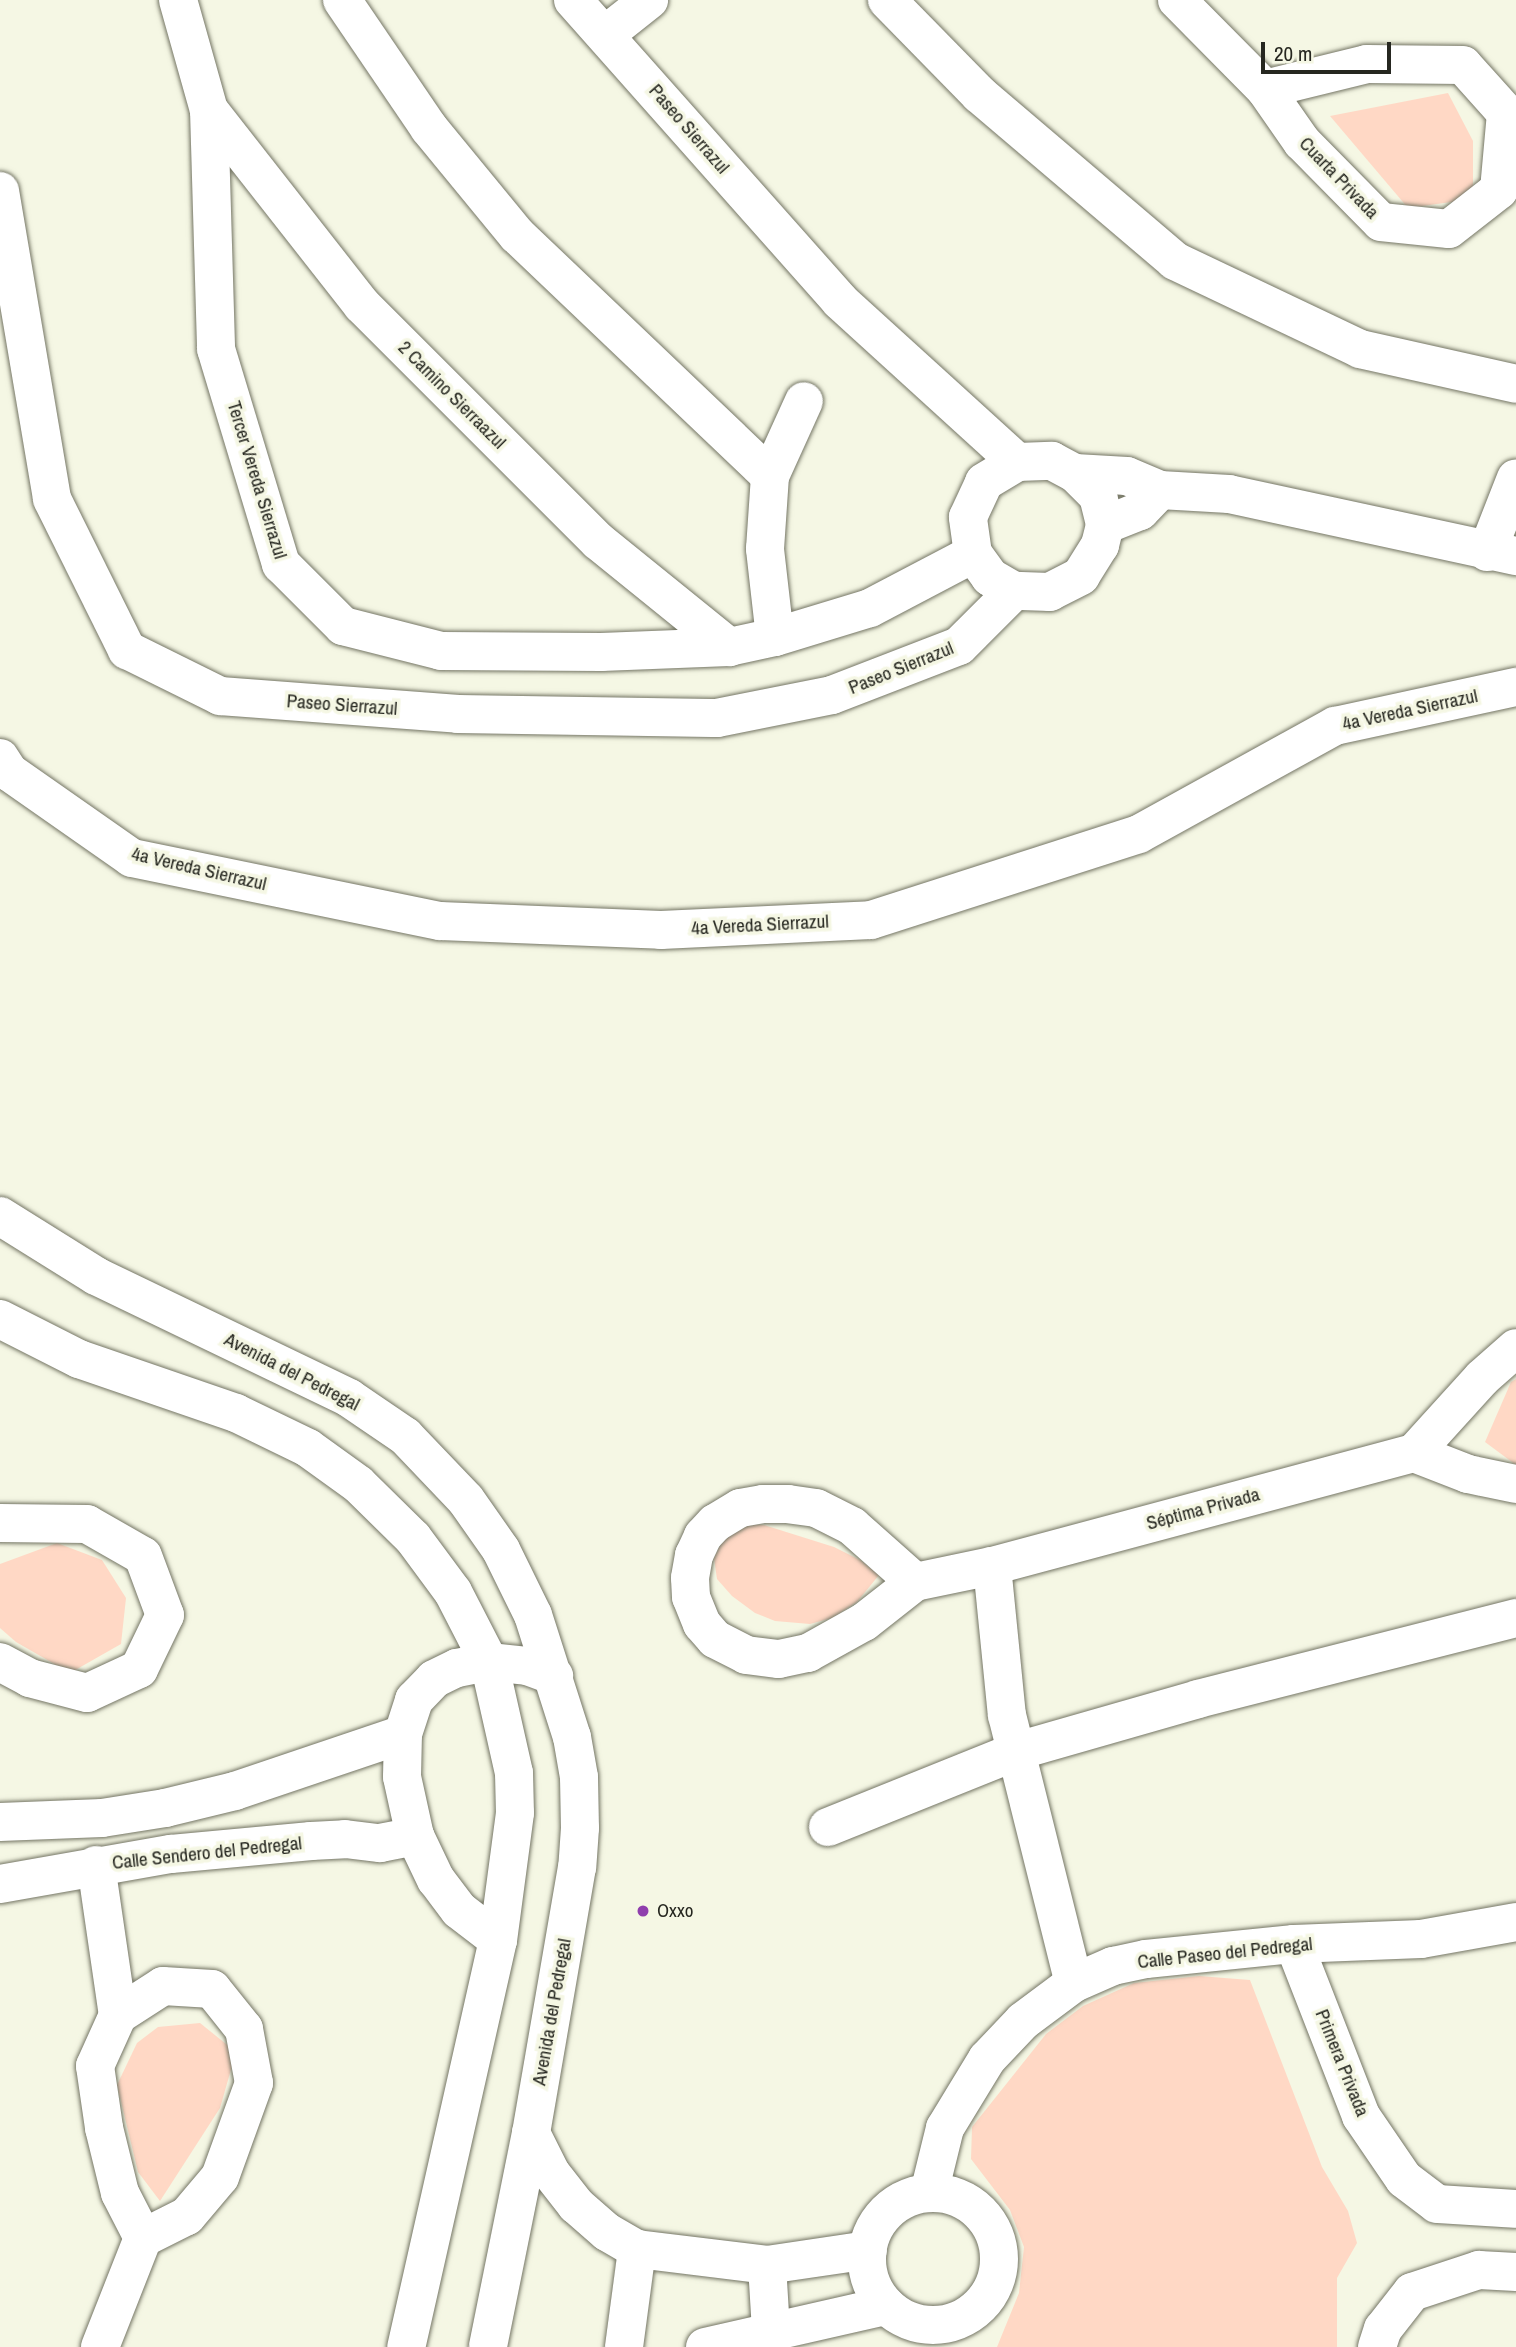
<!DOCTYPE html>
<meta charset="utf-8">
<style>
body{margin:0}
#map{position:relative;width:1516px;height:2347px;overflow:hidden;background:#f5f7e4;font-family:"Archivo Narrow",sans-serif}
div>[style]{position:absolute}
.green>*{inset:0;background:#ffd8c5}
.roads{filter:drop-shadow(0 0 2px #747564) drop-shadow(0 0 2px #747564)}
.street>*{height:38px;margin:-19px;padding:0 19px;transform-origin:19px;border-radius:19px;background:#fff}
.street>.ring{margin:-19px;padding:0;box-sizing:content-box;background:none;border:38px solid #fff;border-radius:50%}
.dots>*{width:19px;height:19px;translate:-50% -50%;box-sizing:border-box;border:4px solid #f5f7e4;border-radius:50%}
span{translate:-50% -50%;white-space:nowrap;text-align:center;line-height:1.15;-webkit-text-stroke:7px #f5f7e4;paint-order:stroke}
.street-label{font-size:19px;color:#262720}
.poi-label{font-size:19px;color:#262720}
.left{translate:0 -50%;text-align:left}
.scale{position:absolute;left:1261px;top:42px;width:130px;height:32px;box-sizing:border-box;border:4px solid #262720;border-top:0;padding-left:9px;font-size:21px;line-height:24px;white-space:nowrap;color:#262720;-webkit-text-stroke:5px #f5f7e4;paint-order:stroke}
</style>
<div id="map">
<div class="green">
<i style="clip-path:polygon(1448px 93px,1473px 141px,1473px 199px,1408px 208px,1330px 116px)"></i>
<i style="clip-path:polygon(1516px 1379px,1516px 1465px,1485px 1442px,1511px 1382px)"></i>
<i style="clip-path:polygon(746px 1524px,764px 1525px,834px 1547px,860px 1560px,879px 1575px,857px 1602px,832px 1618px,810px 1624px,775px 1621px,755px 1613px,732px 1596px,717px 1579px,714px 1558px,724px 1538px)"></i>
<i style="clip-path:polygon(57px 1543px,102px 1560px,126px 1598px,121px 1644px,70px 1673px,16px 1642px,0 1628px,0 1564px)"></i>
<i style="clip-path:polygon(1199px 1976px,1250px 1980px,1322px 2167px,1348px 2211px,1357px 2243px,1337px 2278px,1337px 2347px,997px 2347px,1019px 2293px,1024px 2247px,1010px 2210px,971px 2159px,972px 2127px,1046px 2034px,1083px 2006px,1134px 1983px)"></i>
<i style="clip-path:polygon(200px 2023px,236px 2052px,220px 2108px,160px 2201px,138px 2172px,117px 2085px,137px 2043px,158px 2027px)"></i>
</div>
<div class="roads">
<div class="street">
<i style="left:178px;top:0;width:114px;rotate:74.3deg"></i>
<i style="left:209px;top:110px;width:239px;rotate:88.3deg"></i>
<i style="left:216px;top:349px;width:225px;rotate:73.2deg"></i>
<i style="left:281px;top:564px;width:88px;rotate:45deg"></i>
<i style="left:343px;top:626px;width:101px;rotate:14.3deg"></i>
<i style="left:441px;top:651px;width:160px;rotate:0.4deg"></i>
<i style="left:601px;top:652px;width:128px;rotate:-2.2deg"></i>
<i style="left:729px;top:647px;width:47px;rotate:-12.3deg"></i>
<i style="left:775px;top:637px;width:99px;rotate:-17deg"></i>
<i style="left:870px;top:608px;width:116px;rotate:-27.7deg"></i>
<i style="left:342px;top:0;width:155px;rotate:55.8deg"></i>
<i style="left:429px;top:128px;width:139px;rotate:50.6deg"></i>
<i style="left:517px;top:235px;width:349px;rotate:43.6deg"></i>
<i style="left:573px;top:0;width:402px;rotate:48.4deg"></i>
<i style="left:840px;top:301px;width:239px;rotate:42.3deg"></i>
<i style="left:887px;top:0;width:132px;rotate:45.6deg"></i>
<i style="left:979px;top:94px;width:257px;rotate:40.4deg"></i>
<i style="left:1175px;top:261px;width:205px;rotate:25.4deg"></i>
<i style="left:1360px;top:349px;width:160px;rotate:12.6deg"></i>
<i style="left:1177px;top:0;width:125px;rotate:45.3deg"></i>
<i style="left:1265px;top:89px;width:65px;rotate:55.1deg"></i>
<i style="left:1302px;top:142px;width:112px;rotate:45.4deg"></i>
<i style="left:1381px;top:222px;width:68px;rotate:5.9deg"></i>
<i style="left:1449px;top:229px;width:63px;rotate:-38deg"></i>
<i style="left:1499px;top:190px;width:77px;rotate:-84.8deg"></i>
<i style="left:1506px;top:113px;width:64px;rotate:-131.9deg"></i>
<i style="left:1463px;top:65px;width:96px;rotate:-179.4deg"></i>
<i style="left:1367px;top:64px;width:105px;rotate:166.2deg"></i>
<i style="left:606px;top:34px;width:55px;rotate:-38.3deg"></i>
<i style="left:209px;top:110px;width:248px;rotate:51.9deg"></i>
<i style="left:362px;top:305px;width:334px;rotate:45deg"></i>
<i style="left:598px;top:541px;width:169px;rotate:39deg"></i>
<i style="left:0;top:191px;width:312px;rotate:80.4deg"></i>
<i style="left:52px;top:499px;width:169px;rotate:63.6deg"></i>
<i style="left:127px;top:650px;width:104px;rotate:26.3deg"></i>
<i style="left:220px;top:696px;width:239px;rotate:4.3deg"></i>
<i style="left:458px;top:714px;width:259px;rotate:0.9deg"></i>
<i style="left:717px;top:718px;width:117px;rotate:-11.3deg"></i>
<i style="left:832px;top:695px;width:136px;rotate:-21.1deg"></i>
<i style="left:959px;top:646px;width:78px;rotate:-45deg"></i>
<i style="left:1052px;top:461px;width:26px;rotate:28deg"></i>
<i style="left:1075px;top:473px;width:33px;rotate:45deg"></i>
<i style="left:1098px;top:496px;width:30px;rotate:76deg"></i>
<i style="left:1105px;top:525px;width:21px;rotate:104deg"></i>
<i style="left:1100px;top:545px;width:36px;rotate:122deg"></i>
<i style="left:1081px;top:576px;width:35px;rotate:153deg"></i>
<i style="left:1050px;top:592px;width:36px;rotate:-178deg"></i>
<i style="left:1014px;top:591px;width:28px;rotate:-150deg"></i>
<i style="left:990px;top:577px;width:29px;rotate:-126deg"></i>
<i style="left:973px;top:554px;width:37px;rotate:-98deg"></i>
<i style="left:968px;top:517px;width:38px;rotate:-65deg"></i>
<i style="left:984px;top:482px;width:39px;rotate:-31deg"></i>
<i style="left:1017px;top:462px;width:35px;rotate:-2deg"></i>
<i style="left:1075px;top:473px;width:52px;rotate:3.3deg"></i>
<i style="left:1127px;top:476px;width:36px;rotate:23deg"></i>
<i style="left:1160px;top:490px;width:69px;rotate:3.3deg"></i>
<i style="left:1229px;top:494px;width:294px;rotate:12.2deg"></i>
<i style="left:1105px;top:525px;width:38px;rotate:-22deg"></i>
<i style="left:1140px;top:511px;width:29px;rotate:-46deg"></i>
<i style="left:1487px;top:552px;width:79px;rotate:-68.6deg"></i>
<i style="left:775px;top:637px;width:89px;rotate:-96.5deg"></i>
<i style="left:765px;top:549px;width:73px;rotate:-86.1deg"></i>
<i style="left:770px;top:476px;width:82px;rotate:-65.6deg"></i>
<i style="left:0;top:758px;width:17px;rotate:57deg"></i>
<i style="left:9px;top:772px;width:150px;rotate:35deg"></i>
<i style="left:132px;top:858px;width:314px;rotate:11.6deg"></i>
<i style="left:440px;top:921px;width:221px;rotate:2.3deg"></i>
<i style="left:661px;top:930px;width:210px;rotate:-2.7deg"></i>
<i style="left:871px;top:920px;width:281px;rotate:-17.8deg"></i>
<i style="left:1139px;top:834px;width:224px;rotate:-28.9deg"></i>
<i style="left:1335px;top:726px;width:185px;rotate:-12.2deg"></i>
<i style="left:0;top:1216px;width:113px;rotate:32deg"></i>
<i style="left:96px;top:1276px;width:281px;rotate:25.7deg"></i>
<i style="left:349px;top:1398px;width:68px;rotate:34.2deg"></i>
<i style="left:405px;top:1436px;width:88px;rotate:46.4deg"></i>
<i style="left:466px;top:1500px;width:61px;rotate:55deg"></i>
<i style="left:501px;top:1550px;width:72px;rotate:63.8deg"></i>
<i style="left:533px;top:1615px;width:128px;rotate:72.3deg"></i>
<i style="left:572px;top:1737px;width:41px;rotate:80.1deg"></i>
<i style="left:579px;top:1777px;width:51px;rotate:88.9deg"></i>
<i style="left:580px;top:1828px;width:39px;rotate:94deg"></i>
<i style="left:577px;top:1867px;width:270px;rotate:99.8deg"></i>
<i style="left:531px;top:2133px;width:218px;rotate:101.4deg"></i>
<i style="left:0;top:1319px;width:89px;rotate:26.9deg"></i>
<i style="left:79px;top:1359px;width:166px;rotate:19deg"></i>
<i style="left:236px;top:1413px;width:80px;rotate:25.9deg"></i>
<i style="left:308px;top:1448px;width:62px;rotate:35.8deg"></i>
<i style="left:358px;top:1484px;width:77px;rotate:44.5deg"></i>
<i style="left:413px;top:1538px;width:67px;rotate:53.5deg"></i>
<i style="left:453px;top:1592px;width:79px;rotate:62.8deg"></i>
<i style="left:489px;top:1662px;width:114px;rotate:77.3deg"></i>
<i style="left:514px;top:1773px;width:40px;rotate:88.6deg"></i>
<i style="left:515px;top:1813px;width:128px;rotate:97.6deg"></i>
<i style="left:498px;top:1940px;width:417px;rotate:102.7deg"></i>
<i style="left:1414px;top:1453px;width:101px;rotate:-47.8deg"></i>
<i style="left:1482px;top:1378px;width:45px;rotate:-41.4deg"></i>
<i style="left:0;top:1523px;width:87px;rotate:0.7deg"></i>
<i style="left:87px;top:1524px;width:64px;rotate:29.7deg"></i>
<i style="left:143px;top:1556px;width:63px;rotate:69.6deg"></i>
<i style="left:165px;top:1615px;width:60px;rotate:115.7deg"></i>
<i style="left:139px;top:1669px;width:57px;rotate:155.2deg"></i>
<i style="left:87px;top:1693px;width:59px;rotate:-165.3deg"></i>
<i style="left:30px;top:1678px;width:34px;rotate:-152deg"></i>
<i style="left:992px;top:1566px;width:150px;rotate:84.3deg"></i>
<i style="left:1007px;top:1715px;width:276px;rotate:76deg"></i>
<i style="left:915px;top:1582px;width:84px;rotate:-138.4deg"></i>
<i style="left:852px;top:1526px;width:40px;rotate:-153.4deg"></i>
<i style="left:816px;top:1508px;width:28px;rotate:-172deg"></i>
<i style="left:788px;top:1504px;width:25px;rotate:180deg"></i>
<i style="left:763px;top:1504px;width:23px;rotate:170deg"></i>
<i style="left:740px;top:1508px;width:29px;rotate:149deg"></i>
<i style="left:715px;top:1523px;width:18px;rotate:133deg"></i>
<i style="left:703px;top:1536px;width:21px;rotate:115deg"></i>
<i style="left:694px;top:1555px;width:23px;rotate:100deg"></i>
<i style="left:690px;top:1578px;width:19px;rotate:87deg"></i>
<i style="left:691px;top:1597px;width:29px;rotate:68deg"></i>
<i style="left:702px;top:1624px;width:20px;rotate:49deg"></i>
<i style="left:715px;top:1639px;width:35px;rotate:27deg"></i>
<i style="left:746px;top:1655px;width:33px;rotate:7deg"></i>
<i style="left:779px;top:1659px;width:30px;rotate:-12deg"></i>
<i style="left:808px;top:1653px;width:64px;rotate:-29deg"></i>
<i style="left:864px;top:1622px;width:65px;rotate:-38.1deg"></i>
<i style="left:915px;top:1582px;width:79px;rotate:-11.7deg"></i>
<i style="left:992px;top:1566px;width:437px;rotate:-15deg"></i>
<i style="left:1414px;top:1453px;width:58px;rotate:21.3deg"></i>
<i style="left:1468px;top:1474px;width:49px;rotate:11.8deg"></i>
<i style="left:0;top:1822px;width:102px;rotate:-2.2deg"></i>
<i style="left:102px;top:1818px;width:64px;rotate:-9deg"></i>
<i style="left:165px;top:1808px;width:72px;rotate:-13.7deg"></i>
<i style="left:235px;top:1791px;width:177px;rotate:-18.7deg"></i>
<i style="left:828px;top:1827px;width:204px;rotate:-21.9deg"></i>
<i style="left:1017px;top:1751px;width:188px;rotate:-16deg"></i>
<i style="left:1198px;top:1699px;width:328px;rotate:-14.3deg"></i>
<i style="left:96px;top:1865px;width:152px;rotate:81.7deg"></i>
<i style="left:0;top:1884px;width:174px;rotate:-10deg"></i>
<i style="left:171px;top:1854px;width:141px;rotate:-5.3deg"></i>
<i style="left:311px;top:1841px;width:34px;rotate:-3deg"></i>
<i style="left:345px;top:1839px;width:35px;rotate:7deg"></i>
<i style="left:380px;top:1843px;width:36px;rotate:-11deg"></i>
<i style="left:498px;top:1940px;width:49px;rotate:-142.4deg"></i>
<i style="left:459px;top:1910px;width:38px;rotate:-127deg"></i>
<i style="left:436px;top:1880px;width:49px;rotate:-115.5deg"></i>
<i style="left:415px;top:1836px;width:60px;rotate:-102.4deg"></i>
<i style="left:402px;top:1777px;width:43px;rotate:-88.7deg"></i>
<i style="left:403px;top:1734px;width:36px;rotate:-72deg"></i>
<i style="left:414px;top:1700px;width:29px;rotate:-46deg"></i>
<i style="left:434px;top:1679px;width:25px;rotate:-26deg"></i>
<i style="left:457px;top:1668px;width:33px;rotate:-11deg"></i>
<i style="left:489px;top:1662px;width:38px;rotate:6deg"></i>
<i style="left:527px;top:1666px;width:29px;rotate:20deg"></i>
<i style="left:1294px;top:1944px;width:185px;rotate:68.7deg"></i>
<i style="left:1361px;top:2116px;width:76px;rotate:55.7deg"></i>
<i style="left:1404px;top:2179px;width:41px;rotate:37.1deg"></i>
<i style="left:1437px;top:2204px;width:79px;rotate:3.6deg"></i>
<i style="left:531px;top:2133px;width:45px;rotate:63.4deg"></i>
<i style="left:551px;top:2173px;width:41px;rotate:52deg"></i>
<i style="left:576px;top:2205px;width:41px;rotate:41.1deg"></i>
<i style="left:607px;top:2232px;width:34px;rotate:30deg"></i>
<i style="left:637px;top:2249px;width:131px;rotate:7deg"></i>
<i style="left:767px;top:2265px;width:102px;rotate:-8.4deg"></i>
<i style="left:929px;top:2193px;width:67px;rotate:-76.2deg"></i>
<i style="left:945px;top:2128px;width:81px;rotate:-58.7deg"></i>
<i style="left:987px;top:2059px;width:52px;rotate:-46.5deg"></i>
<i style="left:1023px;top:2021px;width:64px;rotate:-36.7deg"></i>
<i style="left:1074px;top:1983px;width:43px;rotate:-23.6deg"></i>
<i style="left:1113px;top:1966px;width:34px;rotate:-12deg"></i>
<i style="left:1146px;top:1959px;width:149px;rotate:-5.8deg"></i>
<i style="left:1294px;top:1944px;width:127px;rotate:-2.3deg"></i>
<i style="left:1421px;top:1939px;width:97px;rotate:-10.1deg"></i>
<i class="ring" style="left:867px;top:2193px;width:94px;height:94px"></i>
<i style="left:767px;top:2265px;width:66px;rotate:86.5deg"></i>
<i style="left:100px;top:2347px;width:117px;rotate:-68.5deg"></i>
<i style="left:143px;top:2238px;width:49px;rotate:-26.6deg"></i>
<i style="left:187px;top:2216px;width:51px;rotate:-49.8deg"></i>
<i style="left:220px;top:2177px;width:100px;rotate:-70.1deg"></i>
<i style="left:254px;top:2083px;width:55px;rotate:-100.5deg"></i>
<i style="left:244px;top:2029px;width:51px;rotate:-128.7deg"></i>
<i style="left:212px;top:1989px;width:49px;rotate:-176.5deg"></i>
<i style="left:163px;top:1986px;width:54px;rotate:147.2deg"></i>
<i style="left:118px;top:2015px;width:56px;rotate:114.3deg"></i>
<i style="left:95px;top:2066px;width:63px;rotate:81.7deg"></i>
<i style="left:104px;top:2128px;width:67px;rotate:76.2deg"></i>
<i style="left:120px;top:2193px;width:51px;rotate:62.9deg"></i>
<i style="left:624px;top:2347px;width:99px;rotate:-82.4deg"></i>
<i style="left:705px;top:2347px;width:186px;rotate:-12.8deg"></i>
<i style="left:1377px;top:2347px;width:19px;rotate:-72deg"></i>
<i style="left:1383px;top:2329px;width:47px;rotate:-51.9deg"></i>
<i style="left:1412px;top:2292px;width:71px;rotate:-18.2deg"></i>
<i style="left:1479px;top:2270px;width:37px;rotate:3deg"></i>
</div>
</div>
<div class="dots">
<i style="left:643px;top:1911px;background:#8f3ead"></i>
</div>
<div class="street-label">
<span style="left:689px;top:129px;rotate:49deg">Paseo Sierrazul</span>
<span style="left:1339px;top:178px;rotate:46deg">Cuarta Privada</span>
<span style="left:452px;top:395px;rotate:45deg">2 Camino Sierraazul</span>
<span style="left:257px;top:480px;rotate:73deg">Tercer Vereda Sierrazul</span>
<span style="left:901px;top:668px;rotate:-22deg">Paseo Sierrazul</span>
<span style="left:342px;top:705px;rotate:4deg">Paseo Sierrazul</span>
<span style="left:1410px;top:710px;rotate:-12deg">4a Vereda Sierrazul</span>
<span style="left:199px;top:869px;rotate:13deg">4a Vereda Sierrazul</span>
<span style="left:760px;top:925px;rotate:-3deg">4a Vereda Sierrazul</span>
<span style="left:292px;top:1372px;rotate:27deg">Avenida del Pedregal</span>
<span style="left:1203px;top:1509px;rotate:-15deg">Séptima Privada</span>
<span style="left:207px;top:1853px;rotate:-6deg">Calle Sendero del Pedregal</span>
<span style="left:1225px;top:1953px;rotate:-6deg">Calle Paseo del Pedregal</span>
<span style="left:552px;top:2012px;rotate:-80deg">Avenida del Pedregal</span>
<span style="left:1342px;top:2063px;rotate:68deg">Primera Privada</span>
</div>
<div class="poi-label">
<span class="left" style="left:657px;top:1911px">Oxxo</span>
</div>
<div class="scale">20 m</div>
</div>
